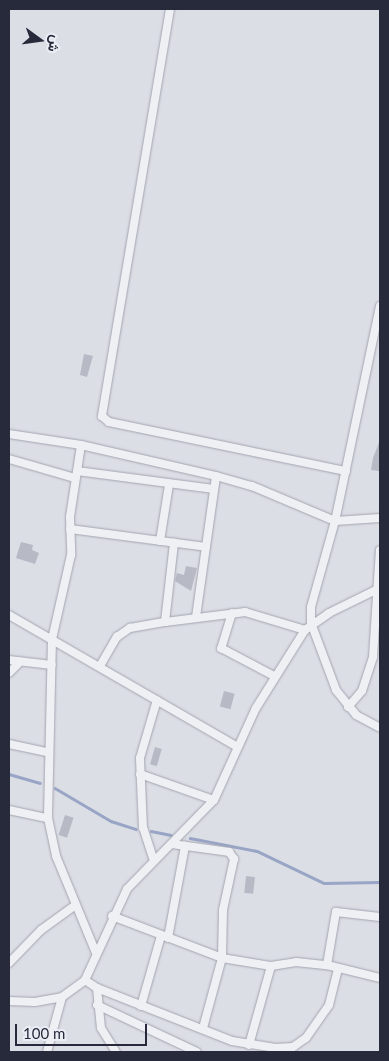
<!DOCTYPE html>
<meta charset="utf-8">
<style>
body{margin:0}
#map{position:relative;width:389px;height:1061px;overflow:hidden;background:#dcdee6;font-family:Lato,Vazirmatn,sans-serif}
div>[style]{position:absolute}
.stream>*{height:2.5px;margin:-1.25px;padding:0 1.25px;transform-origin:1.25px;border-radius:1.25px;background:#98a5c5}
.building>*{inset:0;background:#b7b9c5;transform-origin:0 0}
.roads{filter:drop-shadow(0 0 1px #a2a4af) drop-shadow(0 0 1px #a2a4af)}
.street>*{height:8px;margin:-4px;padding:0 4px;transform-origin:4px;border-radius:4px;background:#eff0f4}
span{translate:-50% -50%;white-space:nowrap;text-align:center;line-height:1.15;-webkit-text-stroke:4px #ebedf4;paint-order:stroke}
.frame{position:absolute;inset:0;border:10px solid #272a3b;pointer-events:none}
.north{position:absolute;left:15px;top:15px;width:50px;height:50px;-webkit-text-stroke:4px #ebedf4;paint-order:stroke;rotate:104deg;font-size:14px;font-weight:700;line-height:20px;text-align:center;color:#272a3b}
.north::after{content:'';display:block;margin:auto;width:18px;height:22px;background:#272a3b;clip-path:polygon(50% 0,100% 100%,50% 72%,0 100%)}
.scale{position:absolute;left:15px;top:1024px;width:132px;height:22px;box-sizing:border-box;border:2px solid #272a3b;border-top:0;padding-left:6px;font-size:15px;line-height:18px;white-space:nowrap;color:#272a3b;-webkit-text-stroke:4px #ebedf4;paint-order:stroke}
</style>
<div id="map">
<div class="stream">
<i style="left:9px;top:774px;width:32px;rotate:16deg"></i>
<i style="left:55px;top:788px;width:65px;rotate:30.5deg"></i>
<i style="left:111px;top:821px;width:26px;rotate:18deg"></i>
<i style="left:151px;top:831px;width:20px;rotate:11deg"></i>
<i style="left:190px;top:838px;width:68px;rotate:11deg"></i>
<i style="left:257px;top:851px;width:74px;rotate:25.5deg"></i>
<i style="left:324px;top:883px;width:56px;rotate:-1deg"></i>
</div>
<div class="building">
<i style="clip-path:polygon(84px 354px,93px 356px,87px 377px,80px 375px)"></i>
<i style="clip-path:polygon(380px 440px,379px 471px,371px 470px,373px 458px)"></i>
<i style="clip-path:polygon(21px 542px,33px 545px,32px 550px,39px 553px,35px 564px,16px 558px)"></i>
<i style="clip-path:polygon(186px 566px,197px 568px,191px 591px,175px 581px,177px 573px,184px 575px)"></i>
<i style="left:224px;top:691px;width:11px;height:16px;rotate:15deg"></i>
<i style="left:155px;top:747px;width:7px;height:18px;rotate:16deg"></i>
<i style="left:65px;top:815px;width:9px;height:21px;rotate:18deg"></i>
<i style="left:246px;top:876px;width:9px;height:17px;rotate:6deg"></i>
</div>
<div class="roads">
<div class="street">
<i style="left:170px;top:9px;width:413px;rotate:99.5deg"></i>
<i style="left:102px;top:416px;width:9px;rotate:41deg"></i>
<i style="left:109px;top:422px;width:242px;rotate:11.7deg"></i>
<i style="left:380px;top:306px;width:220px;rotate:101.8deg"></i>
<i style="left:335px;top:521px;width:89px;rotate:105.6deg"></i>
<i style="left:311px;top:607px;width:16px;rotate:90deg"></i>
<i style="left:311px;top:623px;width:72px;rotate:69.5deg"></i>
<i style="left:336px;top:690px;width:32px;rotate:51deg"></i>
<i style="left:356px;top:715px;width:27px;rotate:28deg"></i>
<i style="left:9px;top:434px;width:73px;rotate:8.7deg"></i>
<i style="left:81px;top:445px;width:139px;rotate:12.9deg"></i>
<i style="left:216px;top:476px;width:37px;rotate:16deg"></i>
<i style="left:252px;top:486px;width:90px;rotate:22.9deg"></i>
<i style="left:335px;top:521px;width:45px;rotate:-3.8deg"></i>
<i style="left:81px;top:445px;width:73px;rotate:98.7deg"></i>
<i style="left:70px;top:517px;width:38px;rotate:88deg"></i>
<i style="left:71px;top:555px;width:86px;rotate:102.7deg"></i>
<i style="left:52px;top:639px;width:179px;rotate:91.3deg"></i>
<i style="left:48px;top:818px;width:39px;rotate:78deg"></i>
<i style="left:56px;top:856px;width:105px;rotate:67.6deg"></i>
<i style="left:9px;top:459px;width:69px;rotate:16.1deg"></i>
<i style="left:77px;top:471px;width:138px;rotate:7.5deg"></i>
<i style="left:70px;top:529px;width:137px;rotate:7.5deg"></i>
<i style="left:160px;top:541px;width:57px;rotate:-80.9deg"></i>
<i style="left:232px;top:613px;width:37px;rotate:107deg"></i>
<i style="left:221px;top:648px;width:60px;rotate:27.8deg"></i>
<i style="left:9px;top:615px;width:262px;rotate:30deg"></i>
<i style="left:196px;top:617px;width:142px;rotate:-81.9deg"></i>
<i style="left:165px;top:622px;width:80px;rotate:-83.5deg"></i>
<i style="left:9px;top:660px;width:43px;rotate:6.6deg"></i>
<i style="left:100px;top:666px;width:34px;rotate:-60deg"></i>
<i style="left:117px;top:637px;width:16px;rotate:-35deg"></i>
<i style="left:130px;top:628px;width:36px;rotate:-10deg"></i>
<i style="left:165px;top:622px;width:81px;rotate:-7.1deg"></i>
<i style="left:245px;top:612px;width:63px;rotate:16.7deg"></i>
<i style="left:9px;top:673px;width:16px;rotate:-45deg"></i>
<i style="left:348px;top:707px;width:21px;rotate:-49deg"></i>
<i style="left:362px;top:691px;width:36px;rotate:-72deg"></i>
<i style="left:373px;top:657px;width:107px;rotate:-86.3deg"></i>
<i style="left:9px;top:744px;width:40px;rotate:12deg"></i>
<i style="left:140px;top:774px;width:78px;rotate:19.4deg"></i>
<i style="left:9px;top:810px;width:40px;rotate:12deg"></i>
<i style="left:172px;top:844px;width:58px;rotate:8deg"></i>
<i style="left:229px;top:852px;width:9px;rotate:54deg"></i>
<i style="left:234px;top:859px;width:52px;rotate:102.2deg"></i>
<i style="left:223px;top:910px;width:48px;rotate:91.2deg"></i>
<i style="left:222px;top:958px;width:73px;rotate:105.2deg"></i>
<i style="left:153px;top:858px;width:32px;rotate:-108deg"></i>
<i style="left:143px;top:828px;width:70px;rotate:-92.5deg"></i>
<i style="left:140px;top:758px;width:60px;rotate:-73.7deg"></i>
<i style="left:112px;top:916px;width:118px;rotate:20.9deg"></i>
<i style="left:222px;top:958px;width:50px;rotate:9.3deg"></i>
<i style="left:271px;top:966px;width:25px;rotate:-9deg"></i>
<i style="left:296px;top:962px;width:31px;rotate:6deg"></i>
<i style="left:327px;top:965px;width:55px;rotate:13.8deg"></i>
<i style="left:168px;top:938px;width:94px;rotate:-79.5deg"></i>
<i style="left:9px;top:963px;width:46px;rotate:-45.9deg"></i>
<i style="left:41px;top:930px;width:41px;rotate:-36deg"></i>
<i style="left:327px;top:965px;width:54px;rotate:-80.4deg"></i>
<i style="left:336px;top:912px;width:44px;rotate:6.5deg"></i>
<i style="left:85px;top:980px;width:14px;rotate:34deg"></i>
<i style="left:97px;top:988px;width:145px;rotate:21.4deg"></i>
<i style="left:232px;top:1041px;width:44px;rotate:9.2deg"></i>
<i style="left:275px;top:1048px;width:18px;rotate:-3deg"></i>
<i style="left:293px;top:1047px;width:16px;rotate:-35deg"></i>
<i style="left:306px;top:1038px;width:40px;rotate:-55.1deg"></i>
<i style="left:329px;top:1005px;width:38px;rotate:-76deg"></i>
<i style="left:97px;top:988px;width:40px;rotate:84.3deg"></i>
<i style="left:101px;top:1028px;width:28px;rotate:58deg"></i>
<i style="left:9px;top:1001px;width:26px;rotate:2deg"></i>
<i style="left:35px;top:1002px;width:27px;rotate:-10deg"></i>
<i style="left:62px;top:997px;width:29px;rotate:-36deg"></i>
<i style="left:85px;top:980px;width:100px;rotate:-65.2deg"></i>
<i style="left:127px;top:889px;width:124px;rotate:-45.7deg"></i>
<i style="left:214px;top:800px;width:101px;rotate:-65.5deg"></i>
<i style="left:256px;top:708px;width:92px;rotate:-57.9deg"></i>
<i style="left:305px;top:630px;width:29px;rotate:-35deg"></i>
<i style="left:329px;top:613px;width:57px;rotate:-26.1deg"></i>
<i style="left:97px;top:1005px;width:110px;rotate:25.2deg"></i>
<i style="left:141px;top:1006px;width:73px;rotate:-74.1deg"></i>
<i style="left:249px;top:1045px;width:82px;rotate:-74.4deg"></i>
<i style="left:47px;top:1052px;width:57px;rotate:-74.7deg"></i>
</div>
</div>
<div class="frame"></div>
<div class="north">ش</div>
<div class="scale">100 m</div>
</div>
